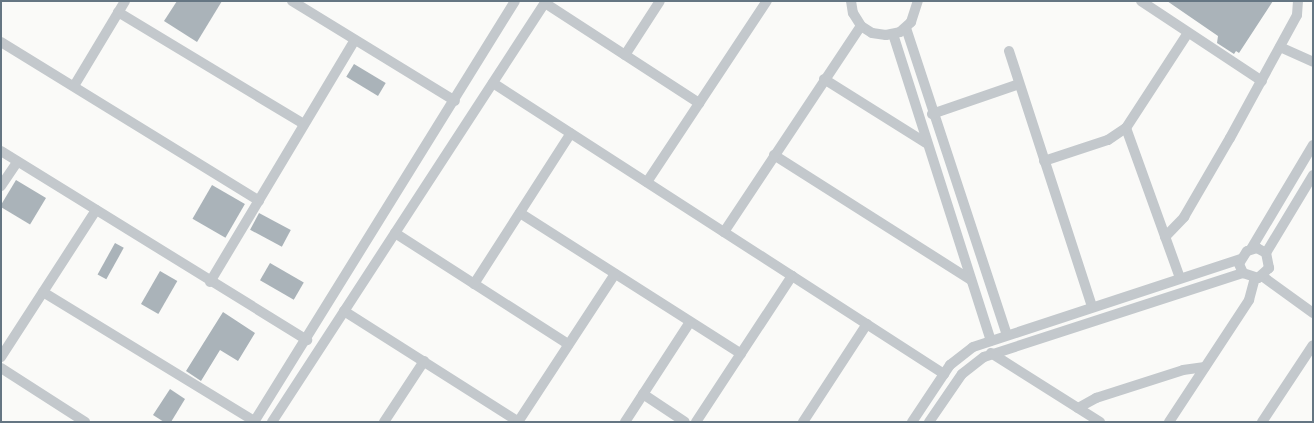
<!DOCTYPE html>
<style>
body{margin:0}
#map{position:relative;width:1314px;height:423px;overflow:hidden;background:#fafaf8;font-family:"PT Sans",sans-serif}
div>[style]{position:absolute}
.building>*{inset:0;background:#aab3b9;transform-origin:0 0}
.minor>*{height:10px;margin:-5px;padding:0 5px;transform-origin:5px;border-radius:5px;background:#c3c8cc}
span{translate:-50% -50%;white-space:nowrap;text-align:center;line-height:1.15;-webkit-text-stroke:5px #fff;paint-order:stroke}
.frame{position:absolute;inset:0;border:2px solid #657683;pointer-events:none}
</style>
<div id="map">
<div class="building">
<i style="clip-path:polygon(177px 1px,222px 1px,197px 42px,164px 21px)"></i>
<i style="clip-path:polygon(1167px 1px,1273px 1px,1239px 53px,1236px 51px,1234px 54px,1217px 43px,1218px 36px)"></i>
<i style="left:354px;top:64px;width:37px;height:15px;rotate:31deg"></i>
<i style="left:16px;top:180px;width:35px;height:31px;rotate:31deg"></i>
<i style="left:212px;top:185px;width:38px;height:39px;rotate:30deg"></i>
<i style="left:259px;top:213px;width:36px;height:19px;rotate:28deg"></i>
<i style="left:115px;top:243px;width:10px;height:36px;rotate:29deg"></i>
<i style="left:270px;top:263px;width:39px;height:20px;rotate:30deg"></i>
<i style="left:160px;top:271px;width:20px;height:38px;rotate:30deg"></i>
<i style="clip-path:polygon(223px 312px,255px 333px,238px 361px,220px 350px,201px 381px,186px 371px)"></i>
<i style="clip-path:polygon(170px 389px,185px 399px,171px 422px,164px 422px,153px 415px)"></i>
</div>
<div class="minor">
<i style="left:292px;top:1px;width:191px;rotate:31.5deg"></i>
<i style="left:851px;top:1px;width:12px;rotate:81deg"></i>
<i style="left:853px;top:13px;width:15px;rotate:58deg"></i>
<i style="left:861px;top:26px;width:13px;rotate:32deg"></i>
<i style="left:872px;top:33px;width:14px;rotate:8deg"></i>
<i style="left:886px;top:35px;width:14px;rotate:-12deg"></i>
<i style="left:900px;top:32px;width:15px;rotate:-42deg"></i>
<i style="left:911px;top:22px;width:22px;rotate:-72deg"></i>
<i style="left:1141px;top:1px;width:145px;rotate:33.5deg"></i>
<i style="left:545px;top:3px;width:184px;rotate:33deg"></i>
<i style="left:118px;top:12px;width:217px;rotate:31.1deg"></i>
<i style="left:906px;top:28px;width:323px;rotate:71.8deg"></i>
<i style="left:893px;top:34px;width:322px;rotate:72.3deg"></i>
<i style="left:1px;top:42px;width:303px;rotate:31.6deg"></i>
<i style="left:1280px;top:47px;width:36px;rotate:24deg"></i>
<i style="left:1009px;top:51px;width:268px;rotate:72deg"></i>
<i style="left:625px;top:55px;width:64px;rotate:-57.1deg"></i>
<i style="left:824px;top:79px;width:120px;rotate:32.1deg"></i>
<i style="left:493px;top:83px;width:537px;rotate:32.83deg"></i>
<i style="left:74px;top:86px;width:99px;rotate:-59deg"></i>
<i style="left:932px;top:114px;width:92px;rotate:-19deg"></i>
<i style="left:1126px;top:128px;width:159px;rotate:70.2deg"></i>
<i style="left:1px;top:151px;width:360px;rotate:31.7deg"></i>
<i style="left:774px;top:155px;width:233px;rotate:32.4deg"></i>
<i style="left:1044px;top:161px;width:67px;rotate:-18.2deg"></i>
<i style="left:1108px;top:140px;width:22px;rotate:-34deg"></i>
<i style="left:1126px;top:128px;width:113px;rotate:-56.9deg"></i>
<i style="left:647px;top:182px;width:217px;rotate:-56.5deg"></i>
<i style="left:1px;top:186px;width:29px;rotate:-56deg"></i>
<i style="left:520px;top:213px;width:262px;rotate:32.5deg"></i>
<i style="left:724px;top:232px;width:247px;rotate:-56.4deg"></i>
<i style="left:395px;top:233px;width:206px;rotate:32.7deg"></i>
<i style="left:1165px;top:237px;width:28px;rotate:-46deg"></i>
<i style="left:1184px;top:217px;width:91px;rotate:-59.8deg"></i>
<i style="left:1230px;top:138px;width:140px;rotate:-61.4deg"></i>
<i style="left:1297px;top:15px;width:14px;rotate:-86deg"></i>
<i style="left:1251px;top:249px;width:121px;rotate:-59.2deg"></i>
<i style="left:1266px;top:253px;width:91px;rotate:-58.9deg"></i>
<i style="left:1262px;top:276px;width:63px;rotate:36deg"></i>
<i style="left:210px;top:282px;width:281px;rotate:-59.1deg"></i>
<i style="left:474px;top:284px;width:179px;rotate:-57.3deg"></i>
<i style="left:43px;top:292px;width:247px;rotate:31.4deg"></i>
<i style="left:344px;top:311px;width:207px;rotate:32.4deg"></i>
<i style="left:991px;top:353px;width:129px;rotate:32.3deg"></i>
<i style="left:1px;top:357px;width:175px;rotate:-57.1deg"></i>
<i style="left:1px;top:368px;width:100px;rotate:32.7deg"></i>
<i style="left:643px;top:394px;width:50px;rotate:33.7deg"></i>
<i style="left:1078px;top:408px;width:21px;rotate:-29deg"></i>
<i style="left:1096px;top:398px;width:91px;rotate:-17.8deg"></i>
<i style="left:1183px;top:370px;width:22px;rotate:-8deg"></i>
<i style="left:254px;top:422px;width:495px;rotate:-58.2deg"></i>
<i style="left:272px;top:422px;width:502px;rotate:-56.94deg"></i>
<i style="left:384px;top:422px;width:73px;rotate:-56.7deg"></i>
<i style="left:518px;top:422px;width:177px;rotate:-56.8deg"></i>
<i style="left:625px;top:422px;width:119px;rotate:-57deg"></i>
<i style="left:696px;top:422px;width:175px;rotate:-56.7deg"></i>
<i style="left:803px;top:422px;width:117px;rotate:-56.9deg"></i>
<i style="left:912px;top:422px;width:69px;rotate:-56.3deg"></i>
<i style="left:950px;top:365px;width:29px;rotate:-38deg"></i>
<i style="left:973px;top:347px;width:281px;rotate:-18.2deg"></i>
<i style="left:929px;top:422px;width:58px;rotate:-55.5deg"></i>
<i style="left:962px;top:374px;width:28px;rotate:-38deg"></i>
<i style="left:984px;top:357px;width:272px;rotate:-18deg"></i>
<i style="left:1243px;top:273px;width:16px;rotate:18deg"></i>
<i style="left:1258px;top:278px;width:15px;rotate:-42deg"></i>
<i style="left:1269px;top:268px;width:15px;rotate:-101deg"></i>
<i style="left:1266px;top:253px;width:10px;rotate:-151deg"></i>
<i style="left:1257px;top:248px;width:10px;rotate:163deg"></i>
<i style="left:1247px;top:251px;width:15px;rotate:122deg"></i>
<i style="left:1239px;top:264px;width:10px;rotate:66deg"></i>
<i style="left:1169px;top:422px;width:146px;rotate:-56.7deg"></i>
<i style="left:1249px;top:300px;width:23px;rotate:-75deg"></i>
<i style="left:1262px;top:422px;width:92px;rotate:-56.5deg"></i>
</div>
<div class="frame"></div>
</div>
